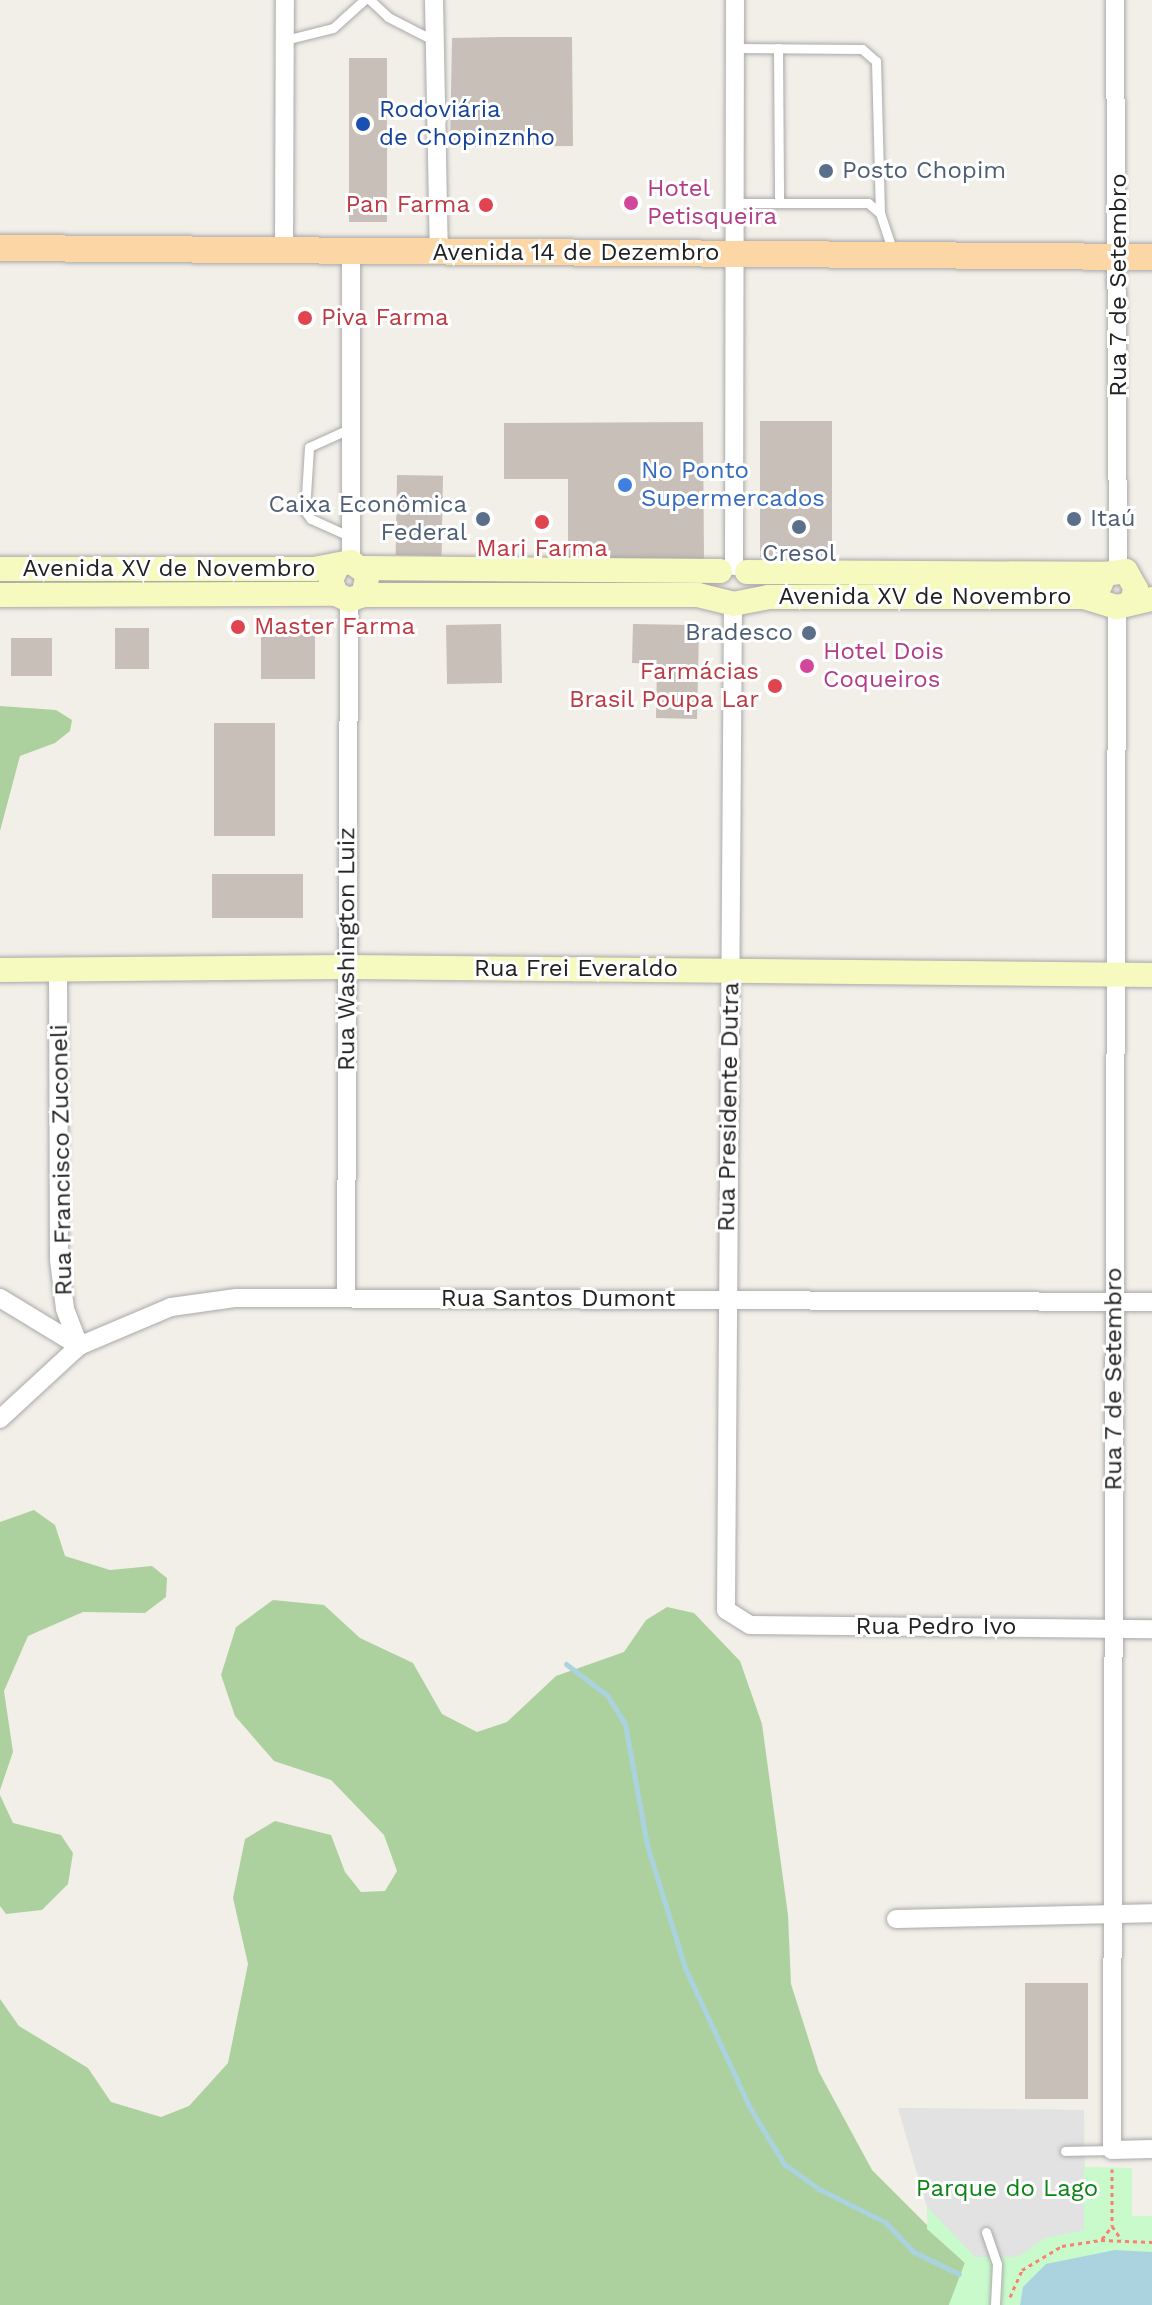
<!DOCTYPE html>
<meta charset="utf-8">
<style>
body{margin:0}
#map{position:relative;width:1152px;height:2305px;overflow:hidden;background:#f2efe9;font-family:"Work Sans",sans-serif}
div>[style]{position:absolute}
.forest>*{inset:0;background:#add19e}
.park>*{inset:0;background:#c8facc}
.parking>*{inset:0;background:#e2e2e2}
.water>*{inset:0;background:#aad3df}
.stream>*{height:5px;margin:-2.5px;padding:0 2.5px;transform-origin:2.5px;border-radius:2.5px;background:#aad3df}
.building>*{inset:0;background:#c7bfb8;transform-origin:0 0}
.path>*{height:3px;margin-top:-1.5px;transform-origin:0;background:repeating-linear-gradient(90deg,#fa8072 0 4px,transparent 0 8px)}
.roads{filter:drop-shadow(0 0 2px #a9a9a9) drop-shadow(0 0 2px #a9a9a9)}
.lane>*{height:9px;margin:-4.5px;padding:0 4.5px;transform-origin:4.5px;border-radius:4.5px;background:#fff}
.street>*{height:18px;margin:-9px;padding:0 9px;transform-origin:9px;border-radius:9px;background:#fff}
.secondary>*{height:24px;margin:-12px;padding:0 12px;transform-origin:12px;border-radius:12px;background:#f7fabf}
.primary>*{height:26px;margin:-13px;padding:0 13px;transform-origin:13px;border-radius:13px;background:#fcd6a4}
.dots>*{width:22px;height:22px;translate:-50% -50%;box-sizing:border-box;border:4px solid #fff;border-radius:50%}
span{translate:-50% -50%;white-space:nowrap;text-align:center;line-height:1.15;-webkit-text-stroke:6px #fff;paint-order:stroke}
.transit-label{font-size:24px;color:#164399}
.left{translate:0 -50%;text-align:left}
.service-label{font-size:24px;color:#4e5e75}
.right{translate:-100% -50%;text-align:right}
.hotel-label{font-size:24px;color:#b23c85}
.health-label{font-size:24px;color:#be3a42}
.street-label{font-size:24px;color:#222}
.shop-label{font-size:24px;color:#366cbe}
.park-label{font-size:24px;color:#0c8416}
</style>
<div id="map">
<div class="forest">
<i style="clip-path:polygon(0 706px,56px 710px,72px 720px,70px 731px,55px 743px,20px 756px,0 831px)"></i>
<i style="clip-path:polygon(34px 1510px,55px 1525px,65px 1556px,110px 1570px,152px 1566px,167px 1578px,166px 1597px,145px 1613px,83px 1612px,28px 1636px,4px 1691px,13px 1752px,0 1790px,0 1522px)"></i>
<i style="clip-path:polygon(273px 1600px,324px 1605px,360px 1638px,413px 1663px,442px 1714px,477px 1732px,507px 1722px,556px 1676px,624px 1652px,646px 1620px,667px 1607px,694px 1613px,740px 1661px,762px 1724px,788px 1915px,791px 1984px,819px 2072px,872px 2170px,965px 2263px,949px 2305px,0 2305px,0 1999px,19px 2026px,88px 2068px,111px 2102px,161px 2117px,189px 2106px,228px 2063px,248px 1964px,233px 1898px,245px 1839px,275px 1821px,331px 1835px,345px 1872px,361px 1892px,385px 1891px,397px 1871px,384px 1835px,331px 1780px,274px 1761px,235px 1716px,221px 1675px,236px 1627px)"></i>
<i style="clip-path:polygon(0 1795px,13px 1823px,61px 1835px,73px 1853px,68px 1884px,42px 1910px,6px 1914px,0 1906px)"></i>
</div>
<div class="park">
<i style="clip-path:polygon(898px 2108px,1084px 2110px,1085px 2167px,1132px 2168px,1132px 2216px,1152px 2216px,1152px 2305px,949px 2305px,965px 2263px,927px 2229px,927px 2207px)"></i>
</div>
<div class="parking">
<i style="clip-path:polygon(898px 2108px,1084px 2110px,1084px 2230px,1045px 2238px,1018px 2257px,975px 2257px,927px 2207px)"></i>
</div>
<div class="water">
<i style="clip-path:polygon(1115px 2250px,1152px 2252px,1152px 2305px,1020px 2305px,1023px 2287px,1046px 2264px)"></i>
</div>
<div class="stream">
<i style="left:566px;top:1664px;width:51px;rotate:37.1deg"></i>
<i style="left:607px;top:1695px;width:34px;rotate:58deg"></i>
<i style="left:625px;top:1724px;width:123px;rotate:79.7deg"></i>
<i style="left:647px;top:1845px;width:129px;rotate:72.8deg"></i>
<i style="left:685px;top:1968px;width:154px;rotate:65.1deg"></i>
<i style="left:750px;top:2108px;width:66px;rotate:58.7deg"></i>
<i style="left:784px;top:2164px;width:43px;rotate:35.5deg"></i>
<i style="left:819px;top:2189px;width:74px;rotate:26.6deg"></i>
<i style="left:885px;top:2222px;width:42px;rotate:46deg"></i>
<i style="left:914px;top:2252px;width:50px;rotate:26.1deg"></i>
</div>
<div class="building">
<i style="clip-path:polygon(501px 37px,572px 37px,573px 146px,450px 147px,452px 38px)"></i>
<i style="left:349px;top:58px;width:38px;height:164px"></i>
<i style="left:760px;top:421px;width:72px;height:136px"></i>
<i style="clip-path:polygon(703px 422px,704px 561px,568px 561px,568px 479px,504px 479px,504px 423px)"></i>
<i style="left:397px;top:475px;width:46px;height:80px;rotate:1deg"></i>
<i style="left:501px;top:624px;width:59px;height:55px;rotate:89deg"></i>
<i style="clip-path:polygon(633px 624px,692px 625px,699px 630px,697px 719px,656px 718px,657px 664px,632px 663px)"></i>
<i style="left:261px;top:625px;width:54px;height:54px"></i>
<i style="left:115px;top:628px;width:34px;height:41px"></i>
<i style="left:11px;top:638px;width:41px;height:38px"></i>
<i style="left:214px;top:723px;width:61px;height:113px"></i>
<i style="left:212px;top:874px;width:91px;height:44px"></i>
<i style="left:1025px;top:1983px;width:63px;height:116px"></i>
</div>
<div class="path">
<i style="left:1112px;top:2169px;width:57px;rotate:90deg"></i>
<i style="left:1112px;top:2226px;width:16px;rotate:55deg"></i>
<i style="left:1102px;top:2239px;width:16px;rotate:-52deg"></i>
<i style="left:1010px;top:2297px;width:30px;rotate:-66deg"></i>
<i style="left:1022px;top:2270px;width:47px;rotate:-31deg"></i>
<i style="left:1062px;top:2246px;width:39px;rotate:-9deg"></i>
<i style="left:1101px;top:2240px;width:51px;rotate:2.2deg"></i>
</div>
<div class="roads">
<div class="lane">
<i style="left:370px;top:0;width:25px;rotate:43deg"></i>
<i style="left:388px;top:17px;width:53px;rotate:27.1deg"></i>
<i style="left:285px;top:40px;width:49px;rotate:-14deg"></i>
<i style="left:333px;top:28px;width:42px;rotate:-42.1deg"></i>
<i style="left:735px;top:48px;width:127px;rotate:0.5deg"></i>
<i style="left:862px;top:49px;width:18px;rotate:41deg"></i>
<i style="left:876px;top:61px;width:152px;rotate:88.5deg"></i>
<i style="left:778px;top:48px;width:155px;rotate:89.6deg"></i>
<i style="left:735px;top:203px;width:133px"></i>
<i style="left:868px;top:203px;width:16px;rotate:40deg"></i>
<i style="left:880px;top:213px;width:41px;rotate:71.6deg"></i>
<i style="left:351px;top:537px;width:44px;rotate:-155.8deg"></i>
<i style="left:311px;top:519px;width:10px;rotate:-127deg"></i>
<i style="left:305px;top:511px;width:64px;rotate:-86.4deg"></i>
<i style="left:309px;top:447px;width:46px;rotate:-24.3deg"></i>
<i style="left:1065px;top:2151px;width:47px;rotate:-1.2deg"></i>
<i style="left:986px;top:2232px;width:34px;rotate:71deg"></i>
<i style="left:997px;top:2264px;width:41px;rotate:92.8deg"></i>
</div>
<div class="street">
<i style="left:434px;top:0;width:252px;rotate:88.9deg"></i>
<i style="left:1115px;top:0;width:569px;rotate:89.7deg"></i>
<i style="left:284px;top:250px;width:250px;rotate:-89.8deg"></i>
<i style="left:351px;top:251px;width:311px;rotate:90deg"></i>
<i style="left:734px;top:566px;width:566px;rotate:-89.9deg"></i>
<i style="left:733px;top:604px;width:1006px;rotate:90.4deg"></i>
<i style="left:726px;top:1610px;width:28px;rotate:32deg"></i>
<i style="left:750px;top:1625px;width:402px;rotate:0.6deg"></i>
<i style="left:1117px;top:607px;width:1543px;rotate:90.19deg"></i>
<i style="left:1112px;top:2150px;width:40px;rotate:-1.4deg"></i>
<i style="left:58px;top:971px;width:289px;rotate:89.8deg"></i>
<i style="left:59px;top:1260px;width:49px;rotate:83deg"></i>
<i style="left:65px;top:1309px;width:40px;rotate:69deg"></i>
<i style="left:0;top:1298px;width:92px;rotate:31.3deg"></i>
<i style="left:346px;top:1298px;width:698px;rotate:-89.75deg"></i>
<i style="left:0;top:1419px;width:108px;rotate:-42.7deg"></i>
<i style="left:79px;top:1346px;width:100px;rotate:-23deg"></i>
<i style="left:171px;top:1307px;width:66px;rotate:-7.9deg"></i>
<i style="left:236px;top:1298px;width:916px;rotate:0.25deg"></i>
<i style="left:896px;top:1919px;width:256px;rotate:-1.3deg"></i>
</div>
<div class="secondary">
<i style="left:364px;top:568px;width:356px;rotate:0.5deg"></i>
<i style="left:0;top:569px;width:314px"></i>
<i style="left:314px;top:569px;width:38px;rotate:-11deg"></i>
<i style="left:351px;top:562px;width:21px;rotate:35deg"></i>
<i style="left:368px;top:574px;width:22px;rotate:103deg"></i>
<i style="left:363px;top:595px;width:15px;rotate:160deg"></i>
<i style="left:349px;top:600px;width:14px;rotate:-155deg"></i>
<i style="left:336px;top:594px;width:15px;rotate:-110deg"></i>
<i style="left:331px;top:580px;width:14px;rotate:-65deg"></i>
<i style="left:747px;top:572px;width:358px;rotate:0.3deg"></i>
<i style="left:1099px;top:588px;width:15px;rotate:-67deg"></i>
<i style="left:1105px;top:574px;width:21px;rotate:-8deg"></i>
<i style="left:1126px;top:571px;width:21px;rotate:61deg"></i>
<i style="left:1136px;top:589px;width:14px;rotate:111deg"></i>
<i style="left:0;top:595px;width:336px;rotate:-0.2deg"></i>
<i style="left:363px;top:595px;width:335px"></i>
<i style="left:698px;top:595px;width:36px;rotate:14deg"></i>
<i style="left:733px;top:604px;width:36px;rotate:-11deg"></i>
<i style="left:768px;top:597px;width:316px"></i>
<i style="left:1084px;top:597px;width:34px;rotate:17deg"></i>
<i style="left:1117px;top:607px;width:36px;rotate:-13deg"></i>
<i style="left:0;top:970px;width:347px;rotate:-0.5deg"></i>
<i style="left:347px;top:967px;width:805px;rotate:0.57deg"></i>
</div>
<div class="primary">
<i style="left:0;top:248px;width:1152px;rotate:0.45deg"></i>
</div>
</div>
<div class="dots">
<i style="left:363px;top:124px;background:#1a4fb4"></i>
<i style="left:826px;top:171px;background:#5c6f8a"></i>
<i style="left:631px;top:203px;background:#d1479c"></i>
<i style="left:486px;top:205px;background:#e0444e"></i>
<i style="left:305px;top:318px;background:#e0444e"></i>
<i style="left:625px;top:485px;background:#3f7fe0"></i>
<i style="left:483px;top:519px;background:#5c6f8a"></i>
<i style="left:1074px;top:519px;background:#5c6f8a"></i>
<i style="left:542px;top:522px;background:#e0444e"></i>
<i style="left:799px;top:527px;background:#5c6f8a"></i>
<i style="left:238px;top:627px;background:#e0444e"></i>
<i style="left:809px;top:633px;background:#5c6f8a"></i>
<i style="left:807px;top:666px;background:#d1479c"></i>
<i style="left:775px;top:686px;background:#e0444e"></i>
</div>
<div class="transit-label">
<span class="left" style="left:379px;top:124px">Rodoviária<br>de Chopinznho</span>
</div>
<div class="service-label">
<span class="left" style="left:842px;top:171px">Posto Chopim</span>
<span class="right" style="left:467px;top:519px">Caixa Econômica<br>Federal</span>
<span class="left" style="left:1090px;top:519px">Itaú</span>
<span style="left:799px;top:554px">Cresol</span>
<span class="right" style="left:793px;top:633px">Bradesco</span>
</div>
<div class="hotel-label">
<span class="left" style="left:647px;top:203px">Hotel<br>Petisqueira</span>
<span class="left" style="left:823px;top:666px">Hotel Dois<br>Coqueiros</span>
</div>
<div class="health-label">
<span class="right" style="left:470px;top:205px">Pan Farma</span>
<span class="left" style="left:321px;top:318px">Piva Farma</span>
<span style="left:542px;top:549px">Mari Farma</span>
<span class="left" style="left:254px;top:627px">Master Farma</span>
<span class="right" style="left:759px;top:686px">Farmácias<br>Brasil Poupa Lar</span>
</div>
<div class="street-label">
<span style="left:576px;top:253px">Avenida 14 de Dezembro</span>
<span style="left:1119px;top:285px;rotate:-90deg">Rua 7 de Setembro</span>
<span style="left:169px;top:569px">Avenida XV de Novembro</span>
<span style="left:925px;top:597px">Avenida XV de Novembro</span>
<span style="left:347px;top:949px;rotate:-90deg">Rua Washington Luiz</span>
<span style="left:576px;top:969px">Rua Frei Everaldo</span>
<span style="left:729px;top:1107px;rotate:-89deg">Rua Presidente Dutra</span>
<span style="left:62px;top:1160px;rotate:-91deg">Rua Francisco Zuconeli</span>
<span style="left:558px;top:1299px">Rua Santos Dumont</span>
<span style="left:1114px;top:1379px;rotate:-90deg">Rua 7 de Setembro</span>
<span style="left:936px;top:1627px">Rua Pedro Ivo</span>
</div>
<div class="shop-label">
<span class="left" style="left:641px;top:485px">No Ponto<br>Supermercados</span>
</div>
<div class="park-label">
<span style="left:1007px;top:2189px">Parque do Lago</span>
</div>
</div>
